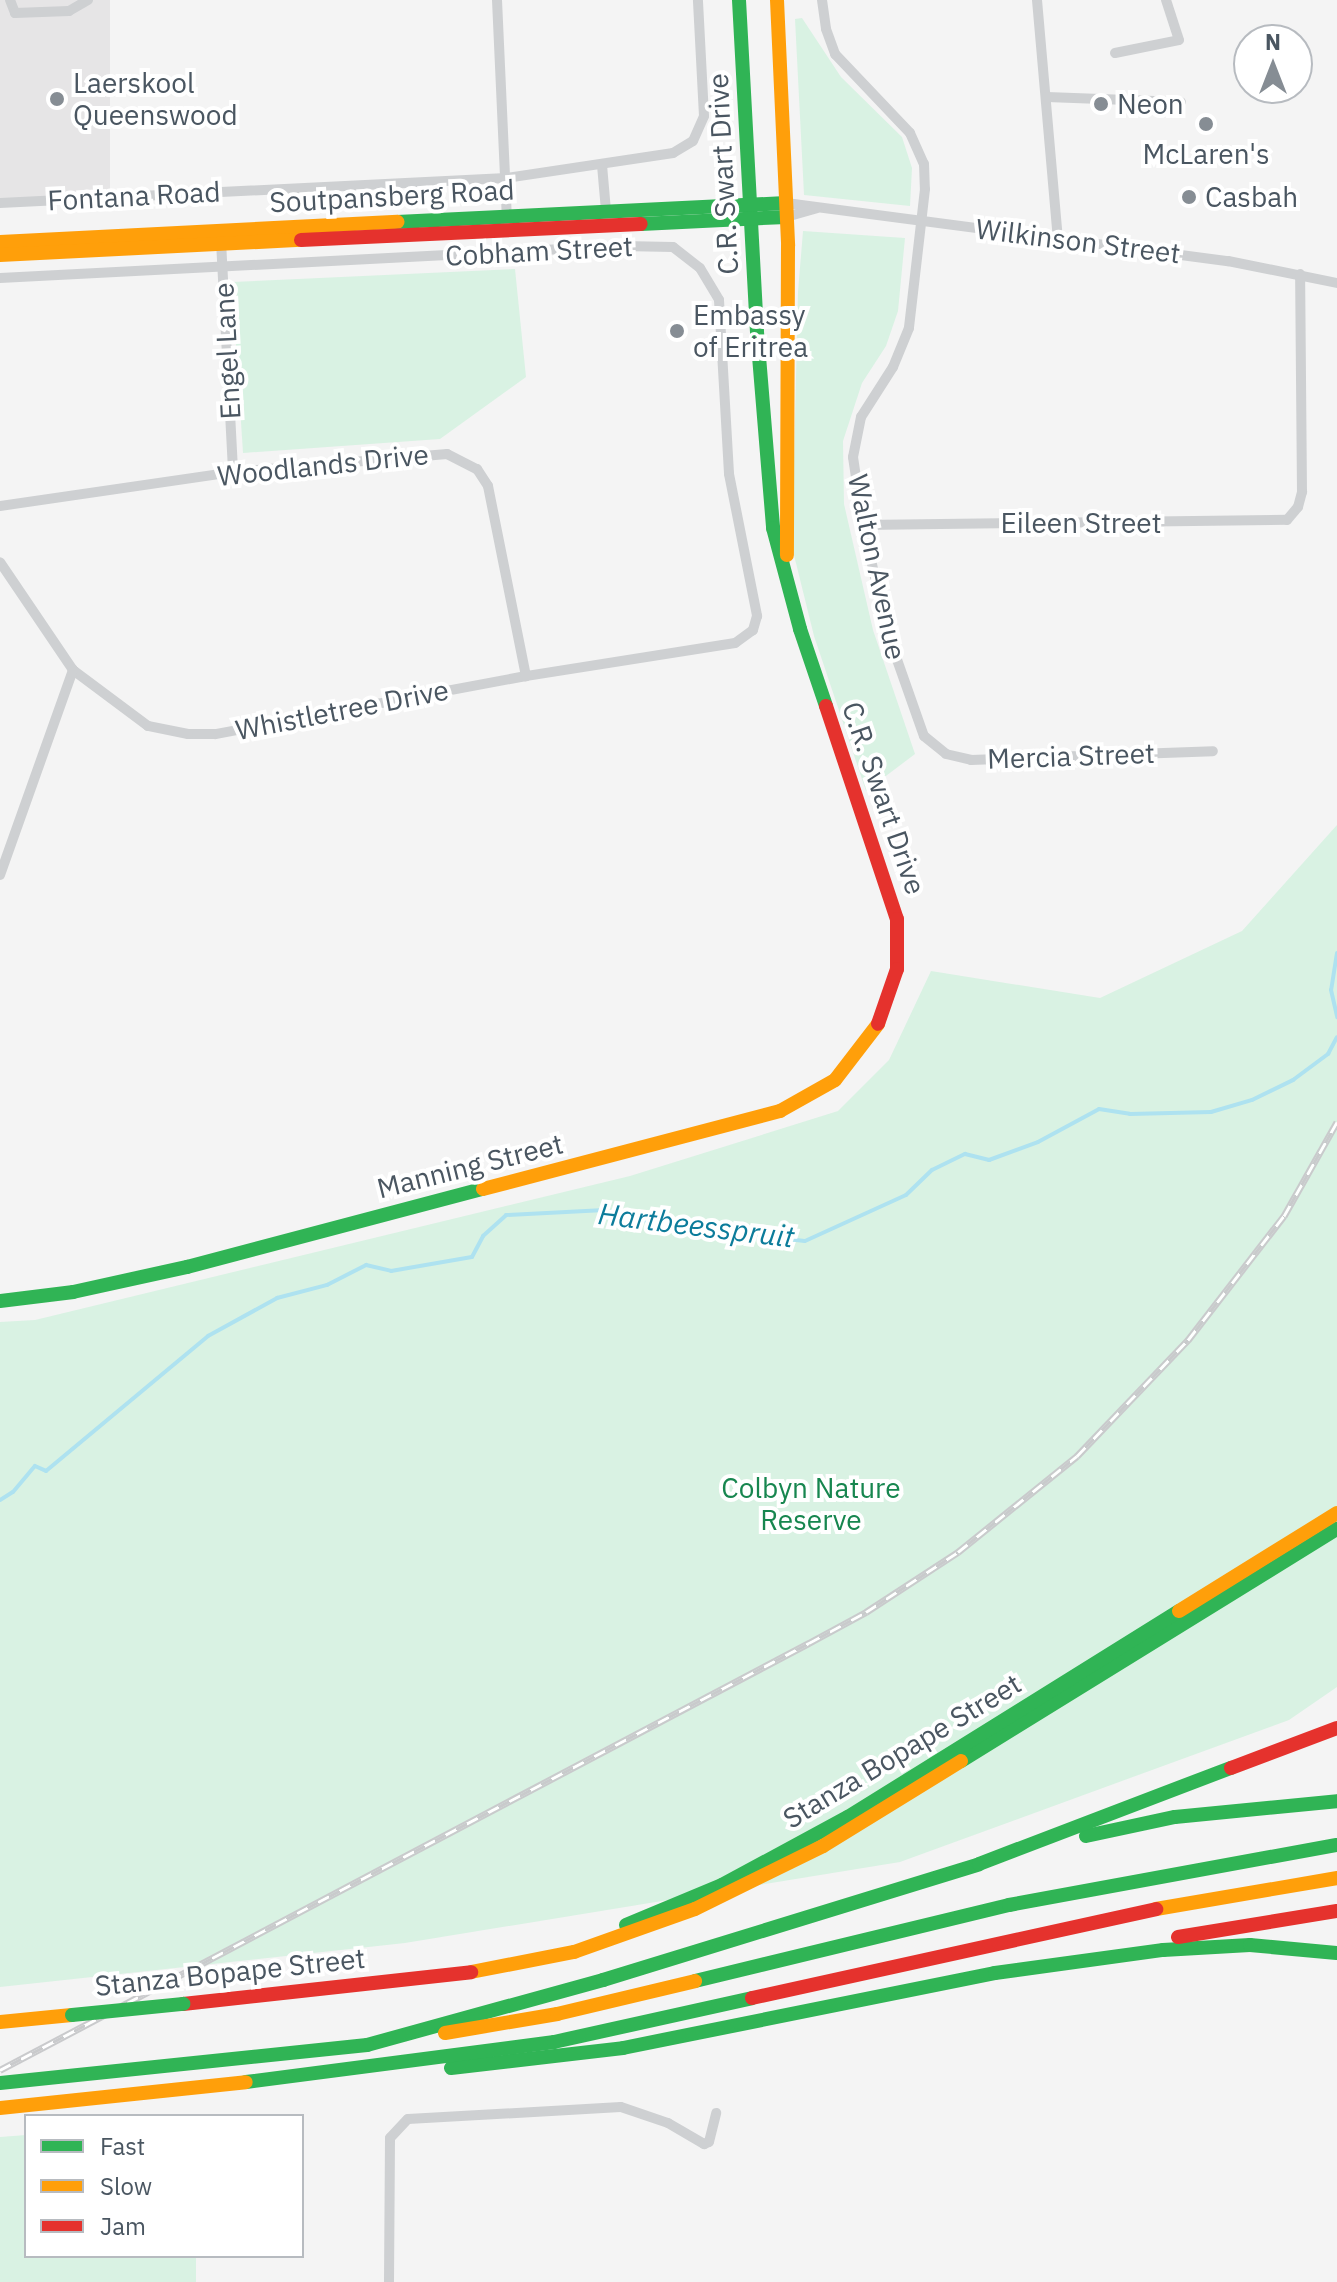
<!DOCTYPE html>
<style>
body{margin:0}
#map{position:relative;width:1337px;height:2282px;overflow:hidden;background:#f4f4f4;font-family:"IBM Plex Sans",sans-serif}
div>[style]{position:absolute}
.education>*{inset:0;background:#e6e5e6;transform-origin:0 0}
.green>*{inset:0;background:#d9f2e3}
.stream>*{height:4px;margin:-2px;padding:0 2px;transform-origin:2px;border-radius:2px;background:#aee2f0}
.street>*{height:10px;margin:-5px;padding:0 5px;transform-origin:5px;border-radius:5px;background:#ced0d2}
.fast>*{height:14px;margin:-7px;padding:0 7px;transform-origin:7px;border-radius:7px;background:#30b455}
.slow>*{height:14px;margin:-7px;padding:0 7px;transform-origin:7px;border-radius:7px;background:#ff9f0a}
.jam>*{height:14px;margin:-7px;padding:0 7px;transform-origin:7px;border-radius:7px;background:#e5322d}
.rail>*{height:7px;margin-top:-3.5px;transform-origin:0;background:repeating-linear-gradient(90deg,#fff 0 12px,#c9cacc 0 24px);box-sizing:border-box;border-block:2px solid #c9cacc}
.fast-bridge>*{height:14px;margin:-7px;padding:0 7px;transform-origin:7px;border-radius:7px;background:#30b455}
.dots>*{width:22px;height:22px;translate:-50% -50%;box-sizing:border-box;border:4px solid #fff;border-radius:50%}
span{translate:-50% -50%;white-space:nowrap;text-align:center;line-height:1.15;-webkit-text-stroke:8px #fff;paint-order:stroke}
.poi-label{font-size:28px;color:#4a5661}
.left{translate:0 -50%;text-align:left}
.street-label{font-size:28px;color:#4a5661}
.park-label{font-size:28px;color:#17864f}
.water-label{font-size:30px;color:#0c7c9b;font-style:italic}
.legend{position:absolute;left:24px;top:2114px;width:280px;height:144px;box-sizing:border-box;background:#fff;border:2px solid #b7bbc0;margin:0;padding:10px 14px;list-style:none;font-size:24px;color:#4a5661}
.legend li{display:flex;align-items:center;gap:16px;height:40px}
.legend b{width:40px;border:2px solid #b7bbc0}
.north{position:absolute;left:1233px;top:24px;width:80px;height:80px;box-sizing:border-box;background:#fff;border:2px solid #b7bbc0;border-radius:50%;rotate:0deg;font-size:22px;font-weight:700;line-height:32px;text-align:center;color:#4a5661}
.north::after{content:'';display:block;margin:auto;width:28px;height:36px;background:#868d94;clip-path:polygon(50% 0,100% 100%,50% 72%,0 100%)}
</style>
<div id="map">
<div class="education">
<i style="left:0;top:0;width:110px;height:203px"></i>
</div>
<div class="green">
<i style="clip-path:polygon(802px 18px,841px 77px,902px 137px,912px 168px,910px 206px,804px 195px,795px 19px)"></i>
<i style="clip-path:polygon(803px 231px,905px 238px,898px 311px,886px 346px,862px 383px,843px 441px,844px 504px,873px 630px,915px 754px,866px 791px,814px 636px,792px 547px,798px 292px)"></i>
<i style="clip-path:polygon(515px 269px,526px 377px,440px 439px,243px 453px,232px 282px)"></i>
<i style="clip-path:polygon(1337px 825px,1337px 1687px,1289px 1720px,900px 1862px,405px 1943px,0 1987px,0 1322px,35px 1320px,630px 1176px,838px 1111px,889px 1060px,931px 971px,1100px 998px,1242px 931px)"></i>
<i style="clip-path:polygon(26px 2135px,26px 2256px,196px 2256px,196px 2282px,0 2282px,0 2137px)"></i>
</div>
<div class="stream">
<i style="left:1337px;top:953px;width:37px;rotate:99deg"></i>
<i style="left:1331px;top:990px;width:28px;rotate:77deg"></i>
<i style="left:0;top:1500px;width:15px;rotate:-32deg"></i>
<i style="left:13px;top:1492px;width:34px;rotate:-50deg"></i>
<i style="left:35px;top:1466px;width:12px;rotate:24deg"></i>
<i style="left:46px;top:1471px;width:211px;rotate:-39.8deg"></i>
<i style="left:208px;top:1336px;width:79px;rotate:-28.8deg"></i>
<i style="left:277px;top:1298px;width:52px;rotate:-14.6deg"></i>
<i style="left:327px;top:1285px;width:44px;rotate:-27.1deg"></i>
<i style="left:366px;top:1265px;width:26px;rotate:13deg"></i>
<i style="left:391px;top:1271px;width:82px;rotate:-9.8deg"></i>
<i style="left:472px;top:1257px;width:24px;rotate:-62deg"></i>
<i style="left:483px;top:1236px;width:31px;rotate:-42deg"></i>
<i style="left:506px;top:1215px;width:99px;rotate:-2.9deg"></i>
<i style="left:605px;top:1210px;width:50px;rotate:15.2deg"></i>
<i style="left:653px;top:1223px;width:46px"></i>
<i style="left:699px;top:1223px;width:55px;rotate:12.5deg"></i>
<i style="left:753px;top:1235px;width:52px;rotate:6.6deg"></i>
<i style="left:805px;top:1241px;width:111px;rotate:-24.5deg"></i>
<i style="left:906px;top:1195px;width:36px;rotate:-44deg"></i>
<i style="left:932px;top:1170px;width:37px;rotate:-26deg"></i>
<i style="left:965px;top:1154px;width:25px;rotate:14deg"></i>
<i style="left:989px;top:1160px;width:52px;rotate:-20.2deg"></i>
<i style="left:1038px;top:1142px;width:69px;rotate:-28.4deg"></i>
<i style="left:1099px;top:1109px;width:31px;rotate:9deg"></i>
<i style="left:1130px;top:1114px;width:81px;rotate:-1.4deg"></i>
<i style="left:1211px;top:1112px;width:43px;rotate:-16.3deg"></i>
<i style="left:1252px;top:1100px;width:46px;rotate:-26deg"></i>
<i style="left:1293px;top:1080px;width:44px;rotate:-36.6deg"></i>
<i style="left:1328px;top:1054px;width:19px;rotate:-62deg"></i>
</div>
<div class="street">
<i style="left:10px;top:0;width:14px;rotate:69deg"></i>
<i style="left:15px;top:13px;width:54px;rotate:-2.1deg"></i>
<i style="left:69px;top:11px;width:22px;rotate:-30deg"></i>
<i style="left:497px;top:0;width:222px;rotate:87.4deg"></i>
<i style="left:822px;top:0;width:29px;rotate:82deg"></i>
<i style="left:826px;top:29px;width:27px;rotate:70deg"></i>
<i style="left:835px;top:54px;width:109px;rotate:46.5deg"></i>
<i style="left:910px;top:133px;width:34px;rotate:66deg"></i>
<i style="left:924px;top:164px;width:25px;rotate:88deg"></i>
<i style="left:925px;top:189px;width:140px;rotate:96.6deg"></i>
<i style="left:909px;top:328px;width:42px;rotate:112.3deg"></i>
<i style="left:893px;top:367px;width:59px;rotate:122.6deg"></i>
<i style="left:861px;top:417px;width:41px;rotate:101.3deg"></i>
<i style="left:853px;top:457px;width:69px;rotate:81.6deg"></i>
<i style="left:863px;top:525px;width:112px;rotate:77.1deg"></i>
<i style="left:888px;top:634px;width:108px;rotate:70.6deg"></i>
<i style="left:924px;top:736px;width:28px;rotate:39deg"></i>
<i style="left:946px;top:754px;width:26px;rotate:13deg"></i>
<i style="left:971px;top:760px;width:242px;rotate:-2.1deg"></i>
<i style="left:1037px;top:0;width:240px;rotate:85deg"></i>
<i style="left:1115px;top:53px;width:65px;rotate:-11.5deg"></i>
<i style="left:1179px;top:40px;width:42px;rotate:-108deg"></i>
<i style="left:1047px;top:97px;width:134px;rotate:2.1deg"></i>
<i style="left:602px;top:165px;width:46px;rotate:85deg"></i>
<i style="left:0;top:203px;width:507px;rotate:-2.83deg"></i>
<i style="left:506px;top:178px;width:169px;rotate:-8.5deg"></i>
<i style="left:673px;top:153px;width:23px;rotate:-31deg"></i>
<i style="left:693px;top:141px;width:27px;rotate:-66deg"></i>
<i style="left:704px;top:116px;width:116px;rotate:-93deg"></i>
<i style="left:786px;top:203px;width:446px;rotate:7.5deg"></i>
<i style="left:1228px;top:261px;width:111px;rotate:11.4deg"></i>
<i style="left:786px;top:217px;width:32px;rotate:-16deg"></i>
<i style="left:221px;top:241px;width:231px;rotate:87deg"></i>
<i style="left:0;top:278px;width:623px;rotate:-2.95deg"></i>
<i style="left:622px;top:246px;width:51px;rotate:1.1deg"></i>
<i style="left:673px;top:247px;width:34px;rotate:38deg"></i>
<i style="left:700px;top:268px;width:37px;rotate:59deg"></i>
<i style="left:719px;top:300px;width:174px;rotate:86.7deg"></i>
<i style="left:729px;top:474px;width:145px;rotate:78.8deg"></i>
<i style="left:757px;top:616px;width:15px;rotate:106deg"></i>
<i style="left:753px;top:630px;width:22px;rotate:144deg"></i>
<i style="left:735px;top:643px;width:212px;rotate:171deg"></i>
<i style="left:526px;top:676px;width:316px;rotate:169.4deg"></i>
<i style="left:215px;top:734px;width:27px;rotate:180deg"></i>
<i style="left:188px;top:734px;width:41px;rotate:-168.7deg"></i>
<i style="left:148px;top:726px;width:94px;rotate:-143.3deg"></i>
<i style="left:73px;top:670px;width:130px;rotate:-124.1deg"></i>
<i style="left:0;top:506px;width:235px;rotate:-8.3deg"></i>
<i style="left:233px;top:472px;width:215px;rotate:-4.8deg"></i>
<i style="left:447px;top:454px;width:34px;rotate:27deg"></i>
<i style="left:477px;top:469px;width:20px;rotate:57deg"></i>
<i style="left:488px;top:486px;width:194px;rotate:78.7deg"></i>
<i style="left:863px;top:525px;width:424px;rotate:-0.7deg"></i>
<i style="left:1287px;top:520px;width:17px;rotate:-50deg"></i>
<i style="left:1298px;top:507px;width:16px;rotate:-75deg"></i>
<i style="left:1302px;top:492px;width:218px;rotate:-90.5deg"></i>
<i style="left:0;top:875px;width:218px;rotate:-70.4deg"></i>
<i style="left:389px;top:2282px;width:144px;rotate:-89.6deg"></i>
<i style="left:390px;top:2138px;width:26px;rotate:-47deg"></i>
<i style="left:408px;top:2119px;width:213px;rotate:-3.2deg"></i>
<i style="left:621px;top:2107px;width:50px;rotate:18.8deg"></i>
<i style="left:668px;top:2123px;width:42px;rotate:30.3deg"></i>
<i style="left:704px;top:2144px;width:5px;rotate:-22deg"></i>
<i style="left:709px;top:2142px;width:30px;rotate:-76deg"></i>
</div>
<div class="fast">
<i style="left:739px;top:0;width:332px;rotate:86.9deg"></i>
<i style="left:757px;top:332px;width:197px;rotate:85.3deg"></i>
<i style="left:773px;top:528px;width:105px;rotate:75deg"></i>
<i style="left:800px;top:629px;width:81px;rotate:71.3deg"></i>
<i style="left:397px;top:222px;width:389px;rotate:-2.8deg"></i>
<i style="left:641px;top:224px;width:145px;rotate:-2.8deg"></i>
<i style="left:0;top:1301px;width:74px;rotate:-7deg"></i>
<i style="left:73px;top:1292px;width:117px;rotate:-12.4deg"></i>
<i style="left:187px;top:1267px;width:306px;rotate:-14.8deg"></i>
<i style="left:961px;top:1761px;width:442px;rotate:-31.7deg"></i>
<i style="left:1086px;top:1836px;width:91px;rotate:-12.1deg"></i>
<i style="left:1175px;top:1817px;width:163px;rotate:-5.6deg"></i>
<i style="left:626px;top:1925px;width:104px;rotate:-22.6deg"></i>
<i style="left:722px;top:1885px;width:143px;rotate:-28.4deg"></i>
<i style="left:848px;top:1817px;width:390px;rotate:-31.9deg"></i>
<i style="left:695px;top:1981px;width:323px;rotate:-13.6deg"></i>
<i style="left:1009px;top:1905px;width:333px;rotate:-10.4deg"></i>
<i style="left:367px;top:2045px;width:245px;rotate:-15.4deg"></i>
<i style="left:603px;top:1980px;width:393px;rotate:-17.1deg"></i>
<i style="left:979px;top:1864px;width:270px;rotate:-20.9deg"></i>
<i style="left:451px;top:2068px;width:173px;rotate:-6.6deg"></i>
<i style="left:623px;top:2048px;width:379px;rotate:-11.4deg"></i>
<i style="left:995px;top:1973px;width:170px;rotate:-7.8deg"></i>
<i style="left:1163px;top:1950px;width:87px;rotate:-3.3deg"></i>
<i style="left:1250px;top:1945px;width:87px;rotate:5.3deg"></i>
<i style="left:246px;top:2082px;width:311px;rotate:-7.4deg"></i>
<i style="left:554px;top:2042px;width:203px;rotate:-12.5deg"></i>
<i style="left:0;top:2083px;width:369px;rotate:-5.9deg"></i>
</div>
<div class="slow">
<i style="left:777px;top:0;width:246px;rotate:87.4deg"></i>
<i style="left:788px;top:246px;width:309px;rotate:90.2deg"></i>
<i style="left:0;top:242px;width:398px;rotate:-2.9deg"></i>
<i style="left:0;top:255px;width:301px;rotate:-2.9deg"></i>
<i style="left:483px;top:1189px;width:307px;rotate:-14.7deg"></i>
<i style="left:780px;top:1111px;width:63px;rotate:-29.4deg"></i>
<i style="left:835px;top:1080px;width:71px;rotate:-52.5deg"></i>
<i style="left:1179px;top:1611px;width:186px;rotate:-31.8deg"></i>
<i style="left:1156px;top:1909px;width:184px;rotate:-9.7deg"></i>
<i style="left:471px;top:1972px;width:105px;rotate:-11deg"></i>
<i style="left:574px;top:1952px;width:128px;rotate:-19.6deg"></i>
<i style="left:695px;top:1909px;width:143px;rotate:-26.2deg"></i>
<i style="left:823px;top:1846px;width:162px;rotate:-31.6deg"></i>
<i style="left:0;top:2022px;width:72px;rotate:-5.6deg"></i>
<i style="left:445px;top:2033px;width:114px;rotate:-9.6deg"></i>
<i style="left:557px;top:2014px;width:142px;rotate:-13.4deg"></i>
<i style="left:0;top:2108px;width:247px;rotate:-6deg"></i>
</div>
<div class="jam">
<i style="left:301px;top:240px;width:340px;rotate:-2.7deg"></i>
<i style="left:826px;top:706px;width:225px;rotate:71.6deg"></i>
<i style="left:897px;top:919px;width:50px;rotate:90deg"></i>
<i style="left:897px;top:969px;width:58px;rotate:109.1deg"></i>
<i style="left:1231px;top:1768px;width:113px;rotate:-20.7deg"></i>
<i style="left:1178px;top:1937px;width:161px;rotate:-9.3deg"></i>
<i style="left:752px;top:1998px;width:414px;rotate:-12.4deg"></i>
<i style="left:183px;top:2004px;width:290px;rotate:-6.3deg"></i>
</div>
<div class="rail">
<i style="left:0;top:2070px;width:915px;rotate:-27.83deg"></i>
<i style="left:809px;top:1643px;width:65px;rotate:-28.5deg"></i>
<i style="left:866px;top:1612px;width:110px;rotate:-33.1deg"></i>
<i style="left:958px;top:1552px;width:153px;rotate:-38.9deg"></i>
<i style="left:1077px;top:1456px;width:161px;rotate:-46.3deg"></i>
<i style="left:1188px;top:1340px;width:157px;rotate:-52.3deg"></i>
<i style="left:1284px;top:1216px;width:108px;rotate:-60.6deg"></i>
</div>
<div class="fast-bridge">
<i style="left:72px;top:2015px;width:112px;rotate:-5.7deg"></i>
</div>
<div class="dots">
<i style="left:57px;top:99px;background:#868d94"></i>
<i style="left:1101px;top:104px;background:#868d94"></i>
<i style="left:1206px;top:124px;background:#868d94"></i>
<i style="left:1189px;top:197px;background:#868d94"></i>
<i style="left:677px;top:331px;background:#868d94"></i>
</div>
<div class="poi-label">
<span class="left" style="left:73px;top:99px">Laerskool<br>Queenswood</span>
<span class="left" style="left:1117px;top:104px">Neon</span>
<span style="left:1206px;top:154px">McLaren's</span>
<span class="left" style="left:1205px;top:197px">Casbah</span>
<span class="left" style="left:693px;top:331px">Embassy<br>of Eritrea</span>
</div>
<div class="street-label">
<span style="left:723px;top:174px;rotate:-93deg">C.R. Swart Drive</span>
<span style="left:134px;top:196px;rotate:-3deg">Fontana Road</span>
<span style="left:392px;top:196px;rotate:-3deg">Soutpansberg Road</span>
<span style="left:1078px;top:241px;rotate:7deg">Wilkinson Street</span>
<span style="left:539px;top:251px;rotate:-3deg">Cobham Street</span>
<span style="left:227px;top:351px;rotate:-93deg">Engel Lane</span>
<span style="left:323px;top:465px;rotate:-6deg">Woodlands Drive</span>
<span style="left:1081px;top:523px">Eileen Street</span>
<span style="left:877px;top:567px;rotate:78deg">Walton Avenue</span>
<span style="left:342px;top:710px;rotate:-11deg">Whistletree Drive</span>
<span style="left:1071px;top:756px;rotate:-2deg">Mercia Street</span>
<span style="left:884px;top:798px;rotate:71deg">C.R. Swart Drive</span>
<span style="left:470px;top:1166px;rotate:-14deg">Manning Street</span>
<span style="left:902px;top:1751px;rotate:-31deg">Stanza Bopape Street</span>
<span style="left:230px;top:1972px;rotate:-6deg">Stanza Bopape Street</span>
</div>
<div class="park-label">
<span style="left:811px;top:1504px">Colbyn Nature<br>Reserve</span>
</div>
<div class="water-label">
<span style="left:696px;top:1225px;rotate:7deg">Hartbeesspruit</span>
</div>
<ul class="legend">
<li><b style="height:10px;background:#30b455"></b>Fast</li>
<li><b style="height:10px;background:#ff9f0a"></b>Slow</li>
<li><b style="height:10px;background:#e5322d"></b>Jam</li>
</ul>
<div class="north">N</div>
</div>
